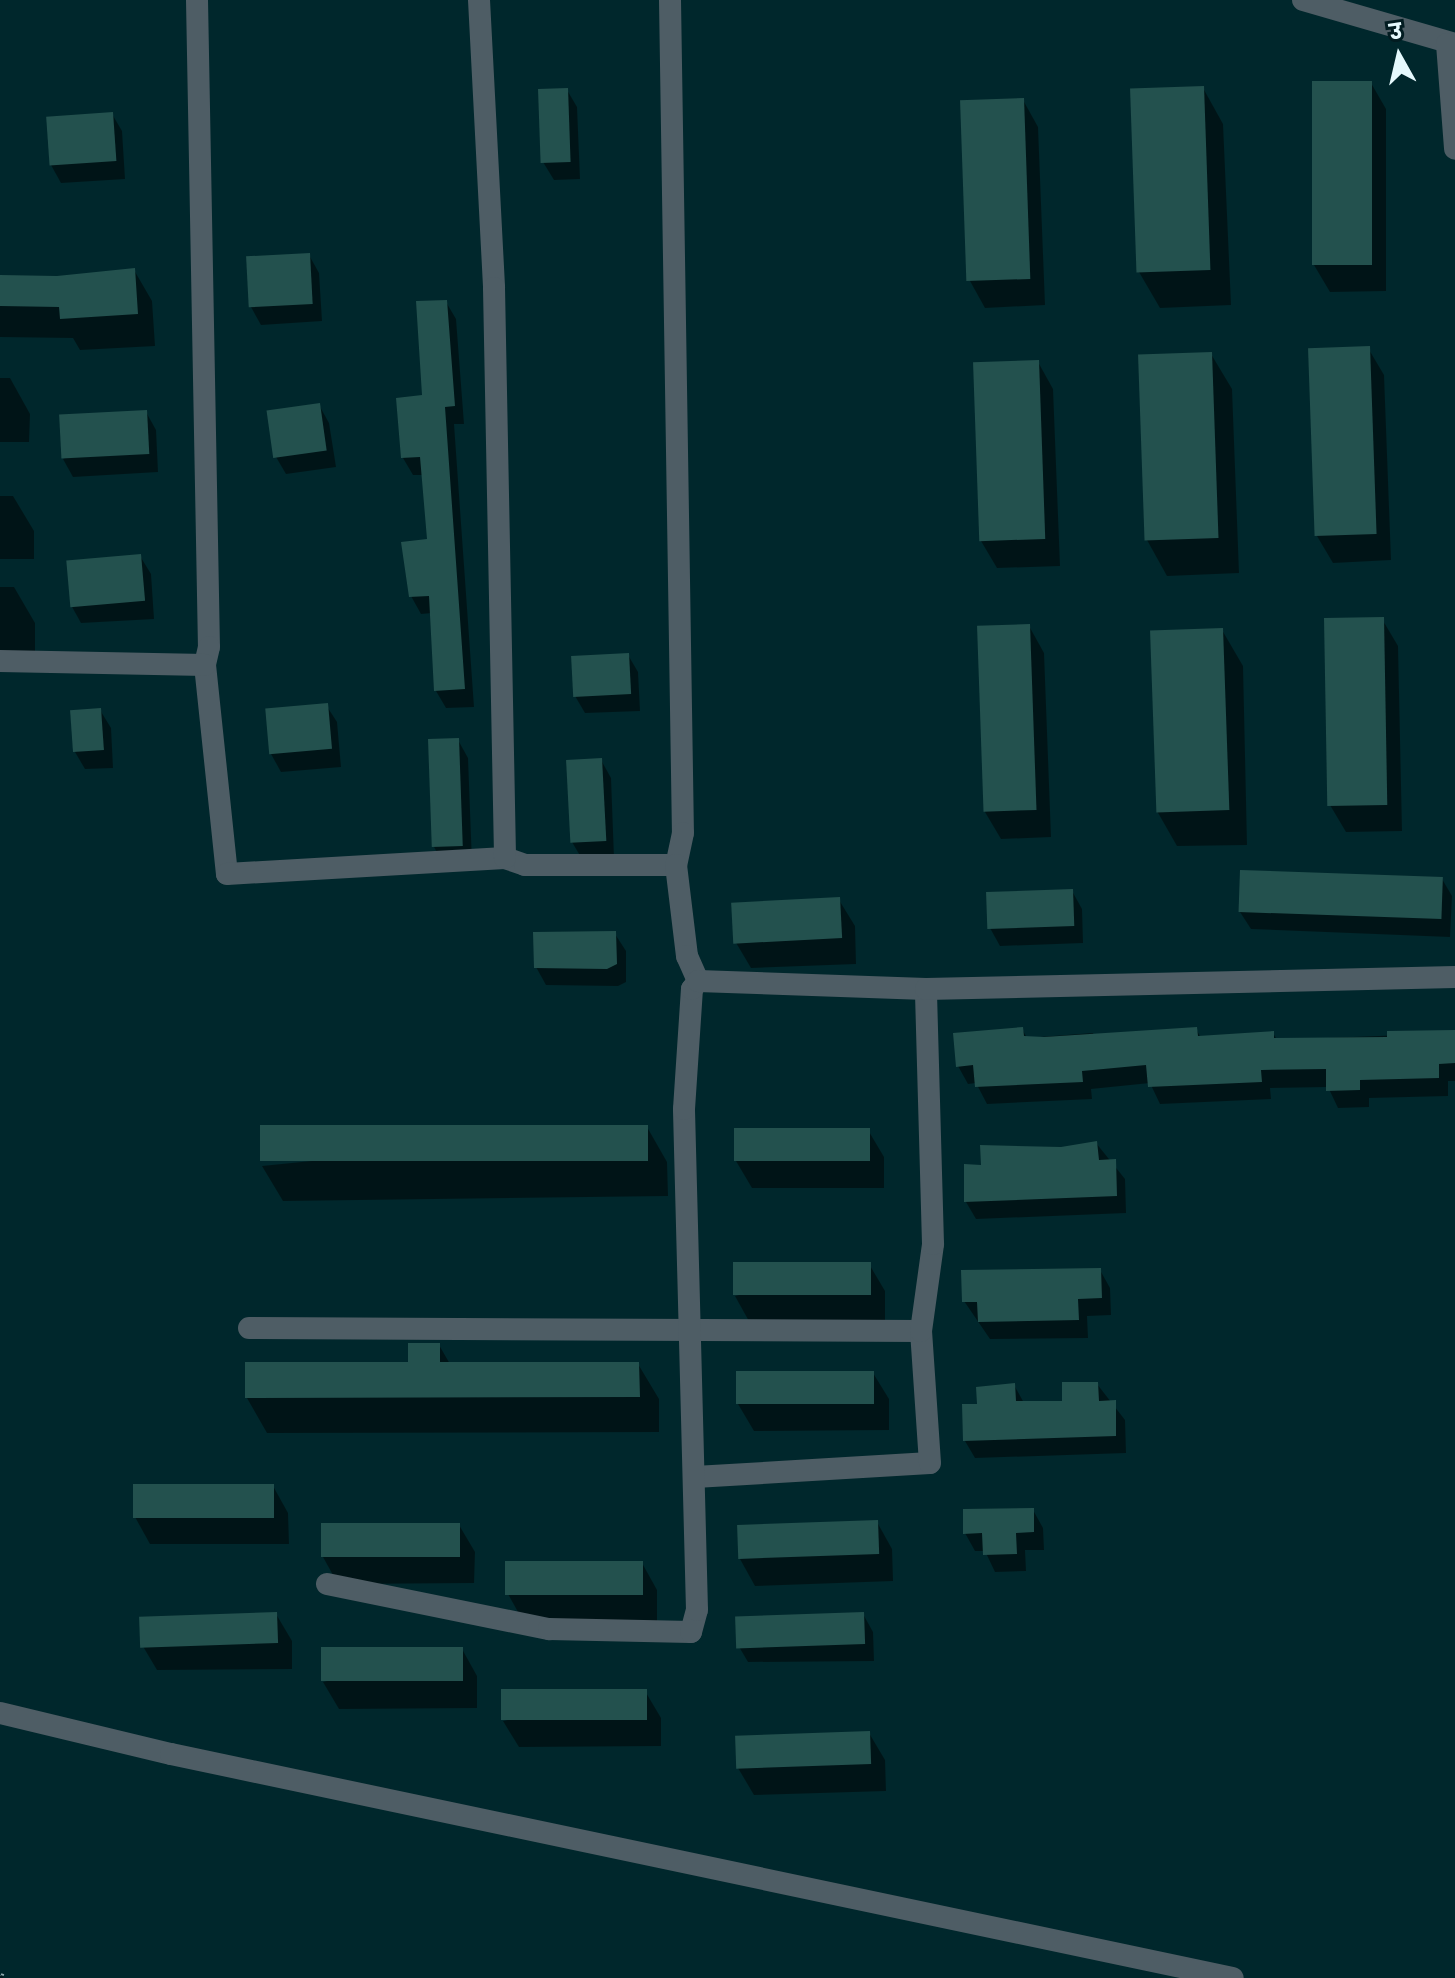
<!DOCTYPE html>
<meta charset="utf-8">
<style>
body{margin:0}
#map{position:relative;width:1455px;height:1978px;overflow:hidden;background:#00272c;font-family:Poppins,"Noto Sans Devanagari",sans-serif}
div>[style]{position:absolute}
.shadow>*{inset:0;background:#0007}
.building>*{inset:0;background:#23514e;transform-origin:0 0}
.minor>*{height:22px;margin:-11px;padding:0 11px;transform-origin:11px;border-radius:11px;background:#4e5d65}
.tertiary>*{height:22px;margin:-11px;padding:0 11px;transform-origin:11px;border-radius:11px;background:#4e5d65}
.rail>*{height:9px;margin-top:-4.5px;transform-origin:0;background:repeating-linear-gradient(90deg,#021c21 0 18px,#8ea9ae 0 36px);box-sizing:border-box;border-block:2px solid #8ea9ae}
span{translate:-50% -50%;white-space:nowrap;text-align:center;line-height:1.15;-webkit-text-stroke:7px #021c21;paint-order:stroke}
.north{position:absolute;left:1359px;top:16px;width:80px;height:80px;-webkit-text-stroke:6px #021c21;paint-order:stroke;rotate:352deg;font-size:22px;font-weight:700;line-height:32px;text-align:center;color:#e5f9fd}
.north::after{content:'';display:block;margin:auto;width:28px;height:36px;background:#e5f9fd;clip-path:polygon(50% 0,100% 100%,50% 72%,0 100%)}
</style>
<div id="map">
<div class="shadow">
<i style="clip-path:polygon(1371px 83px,1386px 109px,1386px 291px,1330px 292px,1314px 265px)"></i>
<i style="clip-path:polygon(1203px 88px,1223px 124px,1231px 305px,1160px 308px,1139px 272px)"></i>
<i style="clip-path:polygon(567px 90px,577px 107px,580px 179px,554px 180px,543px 162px)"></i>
<i style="clip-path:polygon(1023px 100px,1038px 127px,1045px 305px,985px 308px,970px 281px)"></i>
<i style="clip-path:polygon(112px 114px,122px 131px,125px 179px,61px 183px,51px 165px)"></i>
<i style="clip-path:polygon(309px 255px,319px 273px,322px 321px,261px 325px,251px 307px)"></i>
<i style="clip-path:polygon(134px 270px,152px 301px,155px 346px,80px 350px,73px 338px,0 337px,0 277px,57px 278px)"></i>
<i style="clip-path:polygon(446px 302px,456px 319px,464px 424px,454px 424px,474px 707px,446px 708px,436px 691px,432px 613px,421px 614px,411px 596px,429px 541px,424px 475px,413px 475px,403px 458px,424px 397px)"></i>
<i style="clip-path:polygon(1368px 348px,1384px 375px,1391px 560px,1333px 563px,1317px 536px)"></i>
<i style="clip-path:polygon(1211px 354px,1232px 389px,1239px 573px,1167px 576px,1147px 540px)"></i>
<i style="clip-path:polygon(1038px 362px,1053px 389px,1060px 566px,997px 568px,981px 541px)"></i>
<i style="clip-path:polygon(0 378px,10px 378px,30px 414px,29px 442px,0 442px)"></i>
<i style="clip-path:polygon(319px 405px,329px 423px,336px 467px,286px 474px,276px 457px)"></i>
<i style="clip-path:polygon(146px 412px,156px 430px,158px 472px,73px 477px,63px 459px)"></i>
<i style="clip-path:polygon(0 496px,13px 496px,34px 531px,34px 559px,0 559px)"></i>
<i style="clip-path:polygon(140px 556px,151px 574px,154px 619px,81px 623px,71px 605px)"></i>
<i style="clip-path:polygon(0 587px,14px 587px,35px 623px,35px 653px,0 654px)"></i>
<i style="clip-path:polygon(1382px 619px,1398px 646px,1402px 831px,1346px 832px,1330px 805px)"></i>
<i style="clip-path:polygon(1029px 626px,1044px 653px,1051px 837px,1001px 839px,985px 812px)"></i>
<i style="clip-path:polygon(1222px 630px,1243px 666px,1247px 845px,1177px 846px,1157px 811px)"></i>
<i style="clip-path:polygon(628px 655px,638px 672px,640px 711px,585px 713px,575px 696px)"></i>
<i style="clip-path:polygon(326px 705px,337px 722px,341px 767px,281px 772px,271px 754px)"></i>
<i style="clip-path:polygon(100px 710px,111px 728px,113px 768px,85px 769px,75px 752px)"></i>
<i style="clip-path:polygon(458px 740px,468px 758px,472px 863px,444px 865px,434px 847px)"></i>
<i style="clip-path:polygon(601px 760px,611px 778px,614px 858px,582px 859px,572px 842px)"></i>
<i style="clip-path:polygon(1442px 879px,1452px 896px,1450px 937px,1251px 929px,1240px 912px)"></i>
<i style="clip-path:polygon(1072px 891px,1082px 909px,1083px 943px,1000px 946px,990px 928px)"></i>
<i style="clip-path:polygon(839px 900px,855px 926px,856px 964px,751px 968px,735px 941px)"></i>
<i style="clip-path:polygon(615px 934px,626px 951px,626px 982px,618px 986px,546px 985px,536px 967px)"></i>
<i style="clip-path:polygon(1022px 1029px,1027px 1038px,1093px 1033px,1096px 1039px,1196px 1029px,1201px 1038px,1273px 1033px,1277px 1040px,1455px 1033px,1455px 1081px,1448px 1081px,1448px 1096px,1369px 1098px,1369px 1107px,1338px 1108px,1328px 1087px,1270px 1088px,1271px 1099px,1160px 1104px,1150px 1083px,1091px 1089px,1092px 1099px,987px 1104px,976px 1083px,968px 1084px,958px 1066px)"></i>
<i style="clip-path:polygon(647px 1127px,667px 1162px,668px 1196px,283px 1201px,262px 1166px)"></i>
<i style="clip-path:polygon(868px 1130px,884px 1157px,884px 1188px,752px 1188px,736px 1161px)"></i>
<i style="clip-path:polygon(1096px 1143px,1125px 1179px,1126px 1213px,976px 1219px,966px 1202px,983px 1167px)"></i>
<i style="clip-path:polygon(869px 1264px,885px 1291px,885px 1322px,750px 1323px,735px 1296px)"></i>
<i style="clip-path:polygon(1100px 1270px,1110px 1288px,1111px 1315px,1087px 1316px,1088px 1338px,990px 1339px,964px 1301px)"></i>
<i style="clip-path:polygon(439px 1345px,450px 1364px,638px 1364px,659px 1399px,659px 1432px,267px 1433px,247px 1398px,410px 1364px)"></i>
<i style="clip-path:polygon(873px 1373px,889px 1399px,889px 1430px,754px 1431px,738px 1404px)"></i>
<i style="clip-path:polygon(1097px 1384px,1125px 1420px,1126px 1453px,975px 1458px,965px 1441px,979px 1406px,1014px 1385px,1024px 1403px,1064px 1403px)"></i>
<i style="clip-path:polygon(273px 1486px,288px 1513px,289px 1544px,150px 1544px,135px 1517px)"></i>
<i style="clip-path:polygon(1033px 1510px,1043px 1528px,1044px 1550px,1025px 1550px,1026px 1571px,995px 1572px,985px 1551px,975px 1551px,965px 1533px)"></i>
<i style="clip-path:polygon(877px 1522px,892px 1549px,893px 1581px,755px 1586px,740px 1559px)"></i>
<i style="clip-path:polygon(459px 1525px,475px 1552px,474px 1583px,338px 1584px,323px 1557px)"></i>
<i style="clip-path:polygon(642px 1563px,657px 1590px,657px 1621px,523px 1621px,508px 1594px)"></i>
<i style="clip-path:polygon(276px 1614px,292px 1641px,292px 1669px,157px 1670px,141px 1643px)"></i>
<i style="clip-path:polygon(863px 1614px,873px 1632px,874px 1661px,748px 1662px,738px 1645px)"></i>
<i style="clip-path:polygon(462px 1649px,477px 1676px,477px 1708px,339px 1709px,323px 1682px)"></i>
<i style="clip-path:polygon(645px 1691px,661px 1718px,661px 1746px,519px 1747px,503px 1721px)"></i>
<i style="clip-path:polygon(869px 1733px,885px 1760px,886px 1791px,754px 1795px,738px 1768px)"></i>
</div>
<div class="building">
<i style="left:1312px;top:81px;width:60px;height:184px"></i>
<i style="left:1204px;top:86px;width:184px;height:74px;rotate:88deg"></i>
<i style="left:568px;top:88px;width:74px;height:30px;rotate:88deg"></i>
<i style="left:1024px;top:98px;width:181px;height:64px;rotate:88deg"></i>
<i style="left:113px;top:112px;width:49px;height:67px;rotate:86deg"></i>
<i style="left:310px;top:253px;width:51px;height:64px;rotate:87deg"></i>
<i style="clip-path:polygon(135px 268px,138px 314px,60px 319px,59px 307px,0 306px,0 275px,57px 276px)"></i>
<i style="clip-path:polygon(447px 300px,455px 406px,445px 407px,465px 689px,434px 691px,429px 596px,409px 597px,401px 542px,427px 539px,420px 457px,401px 458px,396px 398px,422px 395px,416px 301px)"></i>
<i style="left:1370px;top:346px;width:188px;height:62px;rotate:88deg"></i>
<i style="left:1212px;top:352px;width:186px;height:74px;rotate:88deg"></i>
<i style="left:1039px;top:360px;width:179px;height:66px;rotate:88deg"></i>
<i style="left:320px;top:403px;width:48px;height:54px;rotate:82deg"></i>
<i style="left:147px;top:410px;width:44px;height:88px;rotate:87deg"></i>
<i style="left:141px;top:554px;width:47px;height:75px;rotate:85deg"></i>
<i style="left:1384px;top:617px;width:188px;height:60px;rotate:89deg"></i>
<i style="left:1030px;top:624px;width:186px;height:53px;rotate:88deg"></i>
<i style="left:1223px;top:628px;width:182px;height:73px;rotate:88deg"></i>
<i style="left:629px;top:653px;width:41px;height:58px;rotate:87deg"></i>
<i style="left:328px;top:703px;width:46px;height:63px;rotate:85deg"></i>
<i style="left:101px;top:708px;width:42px;height:31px;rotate:86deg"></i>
<i style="left:459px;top:738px;width:108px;height:31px;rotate:88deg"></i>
<i style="left:602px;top:758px;width:83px;height:36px;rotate:87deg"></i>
<i style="left:1240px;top:870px;width:203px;height:42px;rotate:2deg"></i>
<i style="left:1073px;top:889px;width:37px;height:87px;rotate:88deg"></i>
<i style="left:840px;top:897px;width:41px;height:109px;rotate:87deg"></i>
<i style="clip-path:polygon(616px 931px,617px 964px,607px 969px,534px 968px,533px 932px)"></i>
<i style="clip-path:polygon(1023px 1027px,1024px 1036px,1044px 1037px,1197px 1027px,1198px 1036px,1274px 1031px,1274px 1038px,1387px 1037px,1387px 1031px,1455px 1030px,1455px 1063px,1439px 1064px,1439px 1078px,1360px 1080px,1360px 1090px,1326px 1091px,1326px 1069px,1261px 1070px,1262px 1082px,1148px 1087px,1146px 1065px,1082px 1071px,1083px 1082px,975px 1087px,973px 1065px,956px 1067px,953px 1033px)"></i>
<i style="left:648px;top:1125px;width:36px;height:388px;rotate:90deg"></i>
<i style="left:870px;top:1128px;width:33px;height:136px;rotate:90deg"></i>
<i style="clip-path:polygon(1097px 1141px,1099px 1160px,1116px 1159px,1117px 1196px,964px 1202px,964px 1164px,981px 1165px,980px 1145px,1061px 1147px)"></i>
<i style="left:871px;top:1262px;width:33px;height:138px;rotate:90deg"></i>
<i style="clip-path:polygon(1101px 1268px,1102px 1298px,1078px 1299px,1079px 1320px,978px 1322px,977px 1302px,962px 1302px,961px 1270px)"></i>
<i style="clip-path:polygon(408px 1343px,440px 1343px,440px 1362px,639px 1362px,640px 1397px,245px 1398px,245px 1362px,408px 1362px)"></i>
<i style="left:874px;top:1371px;width:33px;height:138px;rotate:90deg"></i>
<i style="clip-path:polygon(1062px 1382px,1098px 1382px,1099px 1401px,1116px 1400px,1116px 1436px,963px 1441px,962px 1404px,977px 1404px,976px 1387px,1015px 1383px,1016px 1401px,1062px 1401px)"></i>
<i style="left:133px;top:1484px;width:141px;height:34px"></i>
<i style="clip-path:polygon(1034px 1508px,1034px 1532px,1016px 1533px,1017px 1554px,983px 1555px,982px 1533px,963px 1534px,963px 1509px)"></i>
<i style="left:878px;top:1520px;width:34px;height:141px;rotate:88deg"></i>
<i style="left:460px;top:1523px;width:34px;height:139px;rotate:90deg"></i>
<i style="left:643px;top:1561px;width:34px;height:138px;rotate:90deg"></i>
<i style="left:277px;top:1612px;width:31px;height:138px;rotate:88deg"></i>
<i style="left:864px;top:1612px;width:32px;height:129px;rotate:88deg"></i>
<i style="left:463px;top:1647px;width:34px;height:142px;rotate:90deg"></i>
<i style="left:647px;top:1689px;width:31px;height:146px;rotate:90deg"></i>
<i style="left:870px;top:1731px;width:33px;height:135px;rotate:88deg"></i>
</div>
<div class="minor">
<i style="left:197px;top:0;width:647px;rotate:88.94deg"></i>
<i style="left:209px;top:647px;width:18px;rotate:103deg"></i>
<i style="left:205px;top:665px;width:210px;rotate:84deg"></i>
<i style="left:227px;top:874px;width:278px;rotate:-3.3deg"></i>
<i style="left:505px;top:858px;width:21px;rotate:19deg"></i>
<i style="left:525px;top:865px;width:151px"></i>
<i style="left:479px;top:0;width:288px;rotate:87deg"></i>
<i style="left:494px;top:288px;width:570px;rotate:88.89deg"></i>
<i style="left:670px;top:0;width:833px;rotate:89.11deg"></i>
<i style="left:683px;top:833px;width:33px;rotate:102deg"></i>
<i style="left:676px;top:865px;width:92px;rotate:83.1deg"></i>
<i style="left:687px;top:956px;width:27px;rotate:66deg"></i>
<i style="left:1303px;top:0;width:158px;rotate:16.1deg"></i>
<i style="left:1447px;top:44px;width:105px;rotate:85.6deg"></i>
<i style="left:0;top:661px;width:205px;rotate:1.1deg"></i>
<i style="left:249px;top:1328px;width:672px;rotate:0.26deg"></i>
<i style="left:695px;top:1477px;width:235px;rotate:-3.4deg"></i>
<i style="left:930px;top:1463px;width:132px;rotate:-93.9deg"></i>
<i style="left:921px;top:1331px;width:88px;rotate:-82.1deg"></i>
<i style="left:933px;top:1244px;width:255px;rotate:-91.6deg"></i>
<i style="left:327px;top:1584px;width:227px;rotate:11.5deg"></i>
<i style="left:549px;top:1629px;width:142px;rotate:1.2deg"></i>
<i style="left:691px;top:1632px;width:23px;rotate:-75deg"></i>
<i style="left:697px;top:1610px;width:501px;rotate:-91.49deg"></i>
<i style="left:684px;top:1109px;width:120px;rotate:-86.2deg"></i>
<i style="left:692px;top:989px;width:10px;rotate:-53deg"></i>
<i style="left:698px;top:981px;width:228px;rotate:2deg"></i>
<i style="left:926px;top:989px;width:529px;rotate:-1.3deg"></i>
</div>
<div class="tertiary">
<i style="left:0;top:1713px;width:176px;rotate:13.5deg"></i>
<i style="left:171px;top:1754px;width:1085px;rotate:11.91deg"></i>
</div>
<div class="rail">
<i style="left:0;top:1977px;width:3px;rotate:18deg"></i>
</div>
<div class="north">उ</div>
</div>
